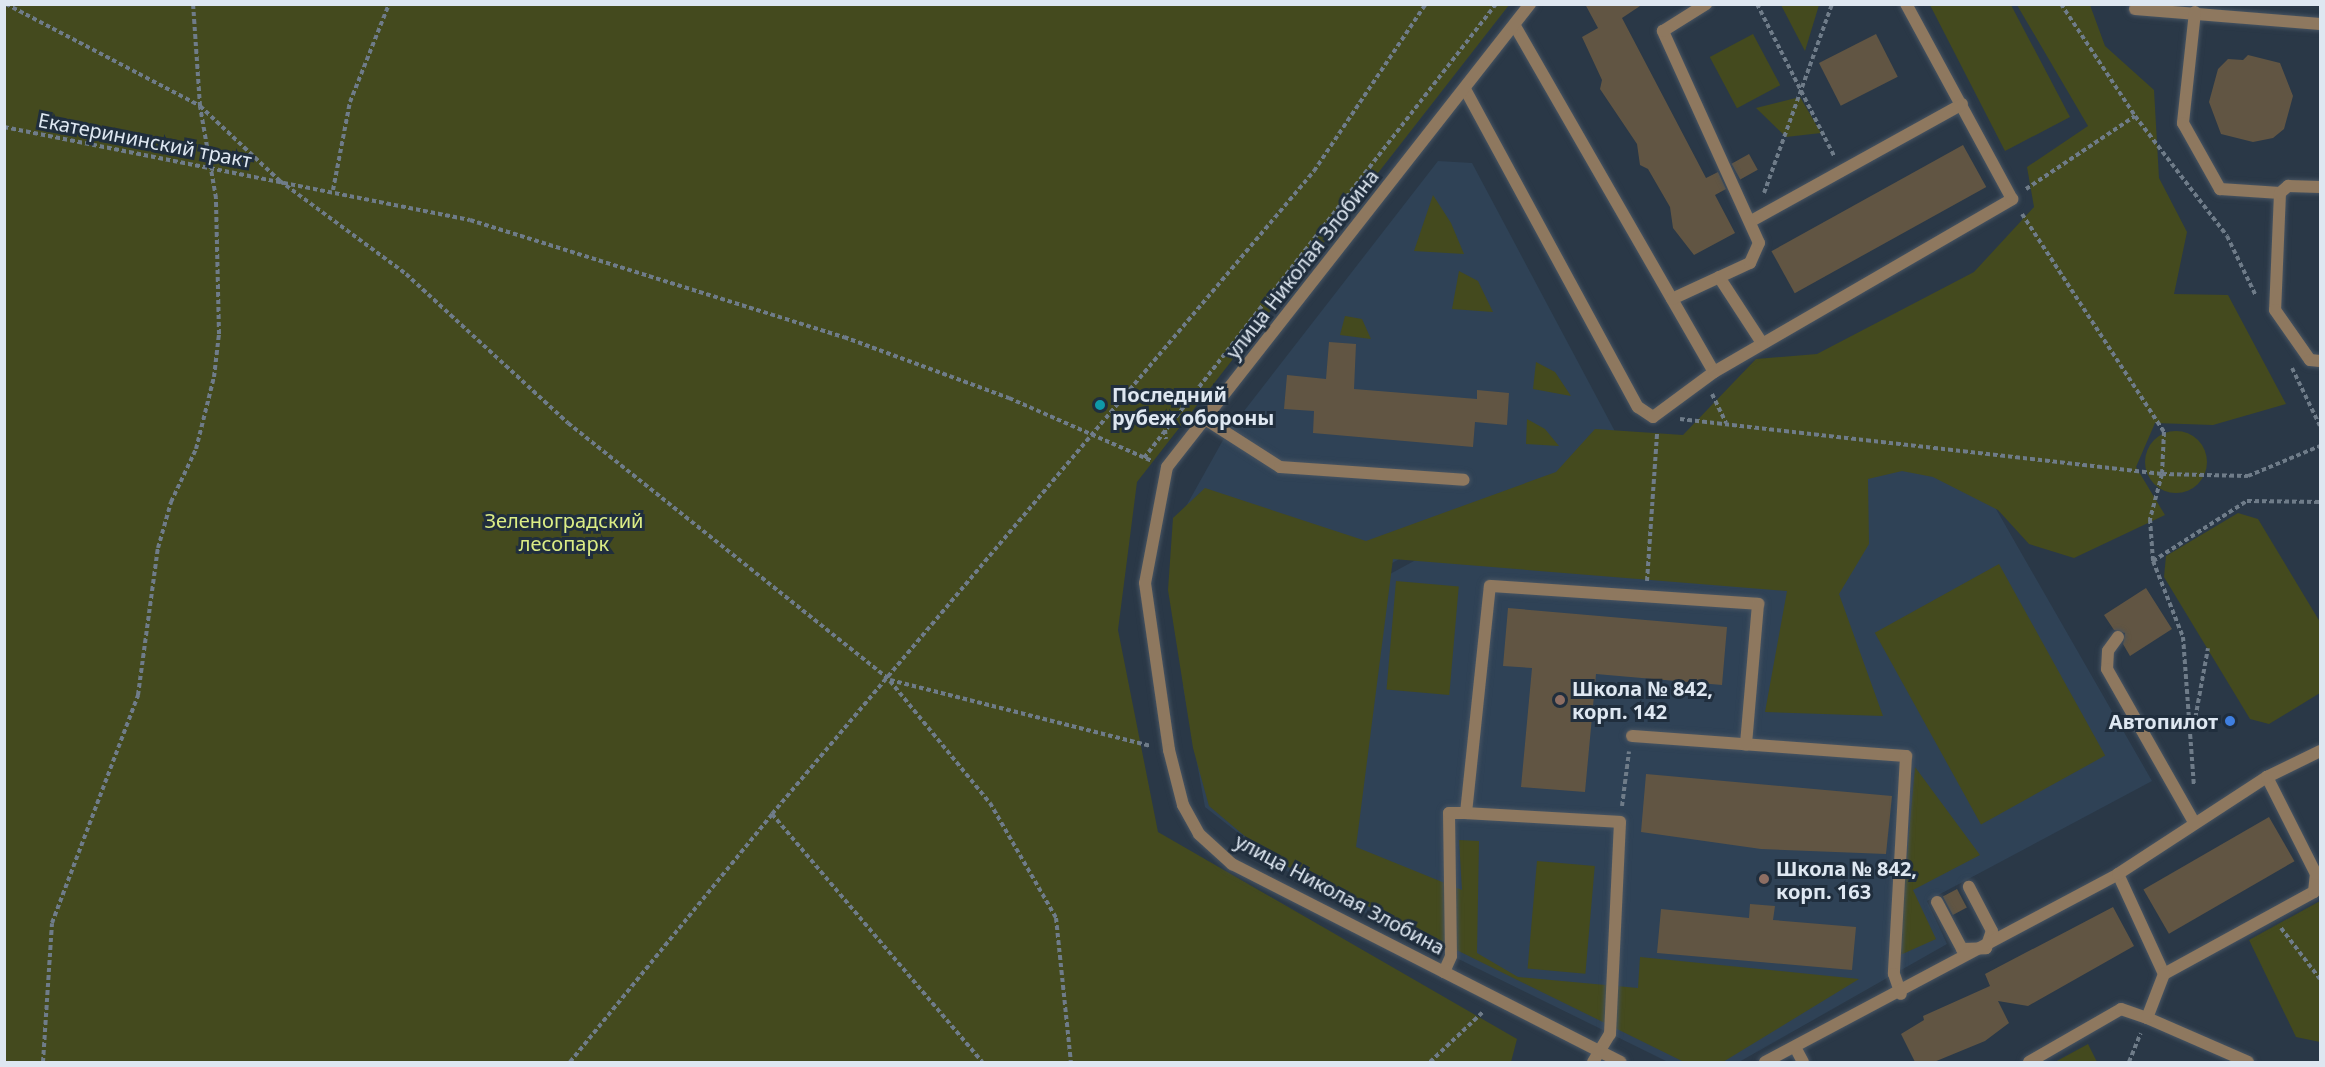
<!DOCTYPE html>
<meta charset="utf-8">
<style>
body{margin:0}
#map{position:relative;width:2325px;height:1067px;overflow:hidden;background:#2a3847;font-family:"Noto Sans",sans-serif}
div>[style]{position:absolute}
.built>*{inset:0;background:#2f4256}
.green>*{inset:0;background:#444a1e;transform-origin:0 0}
.round{border-radius:50%}
.building>*{inset:0;background:#615543;transform-origin:0 0}
.path>*{height:4px;margin-top:-2px;transform-origin:0;background:repeating-linear-gradient(90deg,#6f7c89 0 4.5px,transparent 0 7.5px)}
.roads{filter:drop-shadow(0 0 2px #475462) drop-shadow(0 0 2px #475462)}
.service>*{height:12px;margin:-6px;padding:0 6px;transform-origin:6px;border-radius:6px;background:#8e785f}
.minor>*{height:12px;margin:-6px;padding:0 6px;transform-origin:6px;border-radius:6px;background:#8e785f}
.dots>*{width:16px;height:16px;translate:-50% -50%;box-sizing:border-box;border:3px solid #202e3d;border-radius:50%}
span{translate:-50% -50%;white-space:nowrap;text-align:center;line-height:1.15;-webkit-text-stroke:6px #202e3d;paint-order:stroke}
.street-label{font-size:20px;color:#dee7f1}
.poi-label{font-size:20px;color:#dee7f1;font-weight:700}
.left{translate:0 -50%;text-align:left}
.right{translate:-100% -50%;text-align:right}
.park-label{font-size:20px;color:#dced85}
.frame{position:absolute;inset:0;border:6px solid #dee7f1;pointer-events:none}
</style>
<div id="map">
<div class="built">
<i style="clip-path:polygon(1438px 161px,1472px 163px,1619px 439px,1187px 675px,1184px 510px,1227px 433px)"></i>
<i style="clip-path:polygon(1630px 444px,1976px 474px,2152px 781px,1927px 901px,1947px 944px,1739px 1062px,1668px 1062px,1300px 881px,1205px 807px,1183px 686px)"></i>
</div>
<div class="green">
<i style="clip-path:polygon(5px 4px,1509px 5px,1137px 482px,1118px 630px,1158px 832px,1517px 1039px,1511px 1062px,5px 1062px)"></i>
<i style="clip-path:polygon(1781px 5px,1819px 5px,1805px 51px)"></i>
<i style="clip-path:polygon(1930px 5px,2011px 5px,2070px 117px,2005px 151px)"></i>
<i style="clip-path:polygon(2017px 5px,2090px 5px,2105px 46px,2154px 90px,2159px 178px,2187px 232px,2174px 294px,2228px 295px,2286px 404px,2213px 425px,2155px 423px,2136px 467px,2165px 515px,2074px 558px,2029px 544px,1998px 510px,1933px 477px,1902px 471px,1868px 479px,1869px 544px,1839px 594px,1883px 716px,1765px 712px,1787px 591px,1393px 559px,1356px 847px,1462px 890px,1459px 840px,1479px 841px,1477px 953px,1518px 977px,1638px 988px,1640px 957px,1859px 979px,1723px 1062px,1684px 1062px,1272px 859px,1209px 806px,1193px 748px,1168px 590px,1173px 518px,1205px 488px,1366px 541px,1556px 472px,1595px 429px,1683px 435px,1756px 359px,1817px 354px,1974px 272px,2034px 207px,2027px 167px,2088px 126px)"></i>
<i style="left:1753px;top:34px;width:58px;height:49px;rotate:62deg"></i>
<i style="clip-path:polygon(1800px 97px,1821px 133px,1786px 137px,1756px 108px)"></i>
<i style="clip-path:polygon(1433px 195px,1451px 223px,1464px 254px,1414px 251px)"></i>
<i style="clip-path:polygon(1459px 271px,1478px 281px,1493px 312px,1452px 309px)"></i>
<i style="clip-path:polygon(1345px 316px,1362px 319px,1371px 339px,1340px 335px)"></i>
<i style="clip-path:polygon(1536px 362px,1555px 372px,1571px 396px,1533px 389px)"></i>
<i style="clip-path:polygon(1527px 419px,1545px 429px,1559px 446px,1526px 444px)"></i>
<i class="round" style="left:2145px;top:431px;width:62px;height:62px"></i>
<i style="clip-path:polygon(2238px 513px,2258px 519px,2320px 622px,2320px 693px,2269px 724px,2250px 719px,2164px 577px,2166px 556px)"></i>
<i style="left:1999px;top:564px;width:219px;height:142px;rotate:61deg"></i>
<i style="left:1396px;top:581px;width:63px;height:109px;rotate:5deg"></i>
<i style="clip-path:polygon(1915px 767px,1980px 855px,1913px 890px,1936px 939px,1898px 956px)"></i>
<i style="left:1537px;top:861px;width:58px;height:108px;rotate:5deg"></i>
<i style="clip-path:polygon(2320px 901px,2320px 1042px,2296px 1037px,2249px 940px)"></i>
<i style="clip-path:polygon(2088px 1044px,2097px 1062px,2055px 1062px)"></i>
</div>
<div class="building">
<i style="clip-path:polygon(1585px 4px,1643px 4px,1622px 18px,1706px 178px,1718px 172px,1726px 189px,1715px 195px,1735px 233px,1694px 255px,1673px 228px,1670px 207px,1648px 169px,1640px 165px,1637px 144px,1600px 89px,1602px 80px,1582px 37px,1598px 28px)"></i>
<i style="left:1876px;top:34px;width:48px;height:64px;rotate:63deg"></i>
<i style="clip-path:polygon(2248px 55px,2280px 63px,2293px 96px,2284px 129px,2273px 138px,2253px 142px,2221px 134px,2209px 102px,2218px 69px,2228px 59px,2243px 60px)"></i>
<i style="left:1963px;top:145px;width:48px;height:219px;rotate:61deg"></i>
<i style="left:1749px;top:154px;width:18px;height:20px;rotate:61deg"></i>
<i style="clip-path:polygon(1329px 342px,1356px 344px,1354px 389px,1477px 399px,1477px 390px,1509px 393px,1507px 425px,1475px 422px,1473px 447px,1313px 433px,1314px 411px,1284px 409px,1287px 375px,1326px 379px)"></i>
<i style="clip-path:polygon(2146px 588px,2172px 629px,2130px 656px,2123px 644px,2125px 633px,2114px 630px,2104px 615px)"></i>
<i style="clip-path:polygon(1508px 608px,1727px 627px,1722px 685px,1596px 674px,1585px 792px,1521px 787px,1532px 668px,1503px 666px)"></i>
<i style="clip-path:polygon(1646px 774px,1892px 796px,1886px 854px,1761px 849px,1641px 832px)"></i>
<i style="left:2269px;top:817px;width:51px;height:145px;rotate:60deg"></i>
<i style="left:1957px;top:889px;width:21px;height:16px;rotate:62deg"></i>
<i style="clip-path:polygon(1750px 904px,1775px 906px,1773px 920px,1856px 927px,1852px 970px,1657px 953px,1661px 909px,1749px 918px)"></i>
<i style="clip-path:polygon(2113px 907px,2134px 946px,2028px 1006px,1998px 1001px,2009px 1023px,1985px 1041px,1934px 1062px,1915px 1062px,1901px 1034px,1924px 1020px,1923px 1016px,1990px 986px,1985px 974px)"></i>
</div>
<div class="path">
<i style="left:6px;top:4px;width:219px;rotate:27.7deg"></i>
<i style="left:200px;top:106px;width:110px;rotate:43.2deg"></i>
<i style="left:280px;top:181px;width:157px;rotate:36.4deg"></i>
<i style="left:406px;top:274px;width:220px;rotate:42.6deg"></i>
<i style="left:568px;top:423px;width:412px;rotate:38.6deg"></i>
<i style="left:890px;top:680px;width:269px;rotate:14.2deg"></i>
<i style="left:1757px;top:4px;width:170px;rotate:63.1deg"></i>
<i style="left:2061px;top:4px;width:134px;rotate:56.5deg"></i>
<i style="left:2135px;top:116px;width:151px;rotate:52.5deg"></i>
<i style="left:2227px;top:236px;width:67px;rotate:64.2deg"></i>
<i style="left:4px;top:127px;width:475px;rotate:11.3deg"></i>
<i style="left:470px;top:220px;width:392px;rotate:17.4deg"></i>
<i style="left:844px;top:337px;width:176px;rotate:20.3deg"></i>
<i style="left:1009px;top:398px;width:156px;rotate:23.8deg"></i>
<i style="left:2026px;top:189px;width:131px;rotate:-33.8deg"></i>
<i style="left:333px;top:190px;width:90px;rotate:-79.1deg"></i>
<i style="left:350px;top:102px;width:105px;rotate:-68.3deg"></i>
<i style="left:1764px;top:193px;width:201px;rotate:-70.2deg"></i>
<i style="left:2022px;top:214px;width:260px;rotate:56.9deg"></i>
<i style="left:2164px;top:432px;width:42px;rotate:92.7deg"></i>
<i style="left:2162px;top:474px;width:47px;rotate:104.9deg"></i>
<i style="left:2150px;top:519px;width:42px;rotate:85.9deg"></i>
<i style="left:2153px;top:561px;width:82px;rotate:68.5deg"></i>
<i style="left:2183px;top:637px;width:149px;rotate:85.8deg"></i>
<i style="left:2292px;top:368px;width:64px;rotate:64.2deg"></i>
<i style="left:1712px;top:394px;width:32px;rotate:64deg"></i>
<i style="left:1680px;top:419px;width:485px;rotate:6.5deg"></i>
<i style="left:2162px;top:474px;width:86px;rotate:1.3deg"></i>
<i style="left:2248px;top:476px;width:78px;rotate:-22.6deg"></i>
<i style="left:1165px;top:430px;width:9px;rotate:84deg"></i>
<i style="left:1144px;top:458px;width:574px;rotate:-52.21deg"></i>
<i style="left:2153px;top:561px;width:112px;rotate:-32.6deg"></i>
<i style="left:2247px;top:501px;width:73px;rotate:0.8deg"></i>
<i style="left:1647px;top:581px;width:148px;rotate:-86.1deg"></i>
<i style="left:890px;top:681px;width:158px;rotate:50.7deg"></i>
<i style="left:990px;top:803px;width:133px;rotate:60.1deg"></i>
<i style="left:1056px;top:918px;width:145px;rotate:84.1deg"></i>
<i style="left:2194px;top:725px;width:78px;rotate:-79.7deg"></i>
<i style="left:1622px;top:806px;width:55px;rotate:-82.7deg"></i>
<i style="left:772px;top:814px;width:325px;rotate:49.7deg"></i>
<i style="left:2281px;top:928px;width:64px;rotate:52.6deg"></i>
<i style="left:43px;top:1062px;width:139px;rotate:-86.3deg"></i>
<i style="left:52px;top:923px;width:244px;rotate:-69.3deg"></i>
<i style="left:138px;top:695px;width:148px;rotate:-82.3deg"></i>
<i style="left:158px;top:548px;width:48px;rotate:-74.2deg"></i>
<i style="left:171px;top:502px;width:59px;rotate:-64.7deg"></i>
<i style="left:196px;top:449px;width:74px;rotate:-76deg"></i>
<i style="left:214px;top:377px;width:43px;rotate:-83.4deg"></i>
<i style="left:219px;top:334px;width:136px;rotate:-91.3deg"></i>
<i style="left:216px;top:198px;width:93px;rotate:-99.9deg"></i>
<i style="left:200px;top:106px;width:102px;rotate:-93.9deg"></i>
<i style="left:570px;top:1062px;width:320px;rotate:-50.8deg"></i>
<i style="left:772px;top:814px;width:841px;rotate:-49.87deg"></i>
<i style="left:1314px;top:171px;width:201px;rotate:-56.2deg"></i>
<i style="left:1430px;top:1062px;width:74px;rotate:-43.4deg"></i>
<i style="left:2129px;top:1062px;width:31px;rotate:-68deg"></i>
</div>
<div class="roads">
<div class="service">
<i style="left:2135px;top:9px;width:186px;rotate:4.6deg"></i>
<i style="left:2195px;top:12px;width:112px;rotate:96.2deg"></i>
<i style="left:2183px;top:123px;width:76px;rotate:60.7deg"></i>
<i style="left:2220px;top:189px;width:60px;rotate:3.8deg"></i>
<i style="left:2280px;top:193px;width:117px;rotate:92.4deg"></i>
<i style="left:2275px;top:310px;width:61px;rotate:55deg"></i>
<i style="left:2310px;top:360px;width:10px;rotate:6deg"></i>
<i style="left:1515px;top:26px;width:399px;rotate:60.1deg"></i>
<i style="left:1465px;top:89px;width:362px;rotate:61.5deg"></i>
<i style="left:1638px;top:407px;width:18px;rotate:34deg"></i>
<i style="left:1653px;top:417px;width:76px;rotate:-36.4deg"></i>
<i style="left:1714px;top:372px;width:345px;rotate:-30.1deg"></i>
<i style="left:2012px;top:199px;width:222px;rotate:-118.5deg"></i>
<i style="left:2280px;top:193px;width:11px;rotate:-41deg"></i>
<i style="left:2288px;top:186px;width:32px;rotate:2deg"></i>
<i style="left:1753px;top:220px;width:239px;rotate:-29deg"></i>
<i style="left:1719px;top:277px;width:79px;rotate:56.9deg"></i>
<i style="left:1672px;top:299px;width:86px;rotate:-24.8deg"></i>
<i style="left:1750px;top:263px;width:22px;rotate:-66deg"></i>
<i style="left:1759px;top:243px;width:233px;rotate:-114.4deg"></i>
<i style="left:1663px;top:31px;width:51px;rotate:-32.1deg"></i>
<i style="left:1205px;top:419px;width:89px;rotate:32.6deg"></i>
<i style="left:1280px;top:467px;width:184px;rotate:4deg"></i>
<i style="left:2118px;top:637px;width:17px;rotate:126deg"></i>
<i style="left:2108px;top:651px;width:18px;rotate:93deg"></i>
<i style="left:2107px;top:669px;width:176px;rotate:60.4deg"></i>
<i style="left:1632px;top:736px;width:275px;rotate:4.2deg"></i>
<i style="left:1906px;top:756px;width:218px;rotate:93.2deg"></i>
<i style="left:1894px;top:974px;width:21px;rotate:71deg"></i>
<i style="left:2118px;top:874px;width:110px;rotate:65.3deg"></i>
<i style="left:2164px;top:974px;width:171px;rotate:-28.7deg"></i>
<i style="left:2314px;top:892px;width:18px;rotate:-84deg"></i>
<i style="left:2316px;top:874px;width:109px;rotate:-116.8deg"></i>
<i style="left:1937px;top:902px;width:53px;rotate:62deg"></i>
<i style="left:1962px;top:949px;width:24px;rotate:-2deg"></i>
<i style="left:1986px;top:948px;width:18px;rotate:-71deg"></i>
<i style="left:1992px;top:931px;width:50px;rotate:-117.6deg"></i>
<i style="left:1444px;top:972px;width:17px;rotate:-66deg"></i>
<i style="left:1451px;top:956px;width:143px;rotate:-90.8deg"></i>
<i style="left:1449px;top:813px;width:17px"></i>
<i style="left:2147px;top:1018px;width:110px;rotate:23.5deg"></i>
<i style="left:1795px;top:1047px;width:17px;rotate:62deg"></i>
<i style="left:1593px;top:1062px;width:33px;rotate:-59deg"></i>
<i style="left:1610px;top:1034px;width:212px;rotate:-87.3deg"></i>
<i style="left:1620px;top:822px;width:154px;rotate:-176.7deg"></i>
<i style="left:1466px;top:813px;width:228px;rotate:-84deg"></i>
<i style="left:1490px;top:586px;width:269px;rotate:3.8deg"></i>
<i style="left:1758px;top:604px;width:141px;rotate:94.9deg"></i>
<i style="left:1765px;top:1062px;width:400px;rotate:-28deg"></i>
<i style="left:2118px;top:874px;width:178px;rotate:-33.1deg"></i>
<i style="left:2267px;top:777px;width:59px;rotate:-26.1deg"></i>
<i style="left:2029px;top:1062px;width:106px;rotate:-29.9deg"></i>
<i style="left:2121px;top:1009px;width:28px;rotate:19deg"></i>
<i style="left:2147px;top:1018px;width:47px;rotate:-68.9deg"></i>
</div>
<div class="minor">
<i style="left:1530px;top:4px;width:588px;rotate:128.1deg"></i>
<i style="left:1167px;top:467px;width:118px;rotate:100.7deg"></i>
<i style="left:1145px;top:583px;width:169px;rotate:81.8deg"></i>
<i style="left:1169px;top:750px;width:57px;rotate:75.7deg"></i>
<i style="left:1183px;top:805px;width:33px;rotate:61deg"></i>
<i style="left:1199px;top:834px;width:45px;rotate:42.3deg"></i>
<i style="left:1232px;top:864px;width:436px;rotate:27deg"></i>
</div>
</div>
<div class="dots">
<i style="left:1100px;top:405px;background:#0f9aa8"></i>
<i style="left:1560px;top:700px;background:#8d6e63"></i>
<i style="left:2230px;top:721px;background:#3f7fe0"></i>
<i style="left:1764px;top:879px;background:#8d6e63"></i>
</div>
<div class="street-label">
<span style="left:145px;top:140px;rotate:11deg">Екатерининский тракт</span>
<span style="left:1302px;top:264px;rotate:-52deg">улица Николая Злобина</span>
<span style="left:1340px;top:894px;rotate:28deg">улица Николая Злобина</span>
</div>
<div class="poi-label">
<span class="left" style="left:1112px;top:406px">Последний<br>рубеж обороны</span>
<span class="left" style="left:1572px;top:700px">Школа № 842,<br>корп. 142</span>
<span class="right" style="left:2218px;top:721px">Автопилот</span>
<span class="left" style="left:1776px;top:880px">Школа № 842,<br>корп. 163</span>
</div>
<div class="park-label">
<span style="left:564px;top:532px">Зеленоградский<br>лесопарк</span>
</div>
<div class="frame"></div>
</div>
